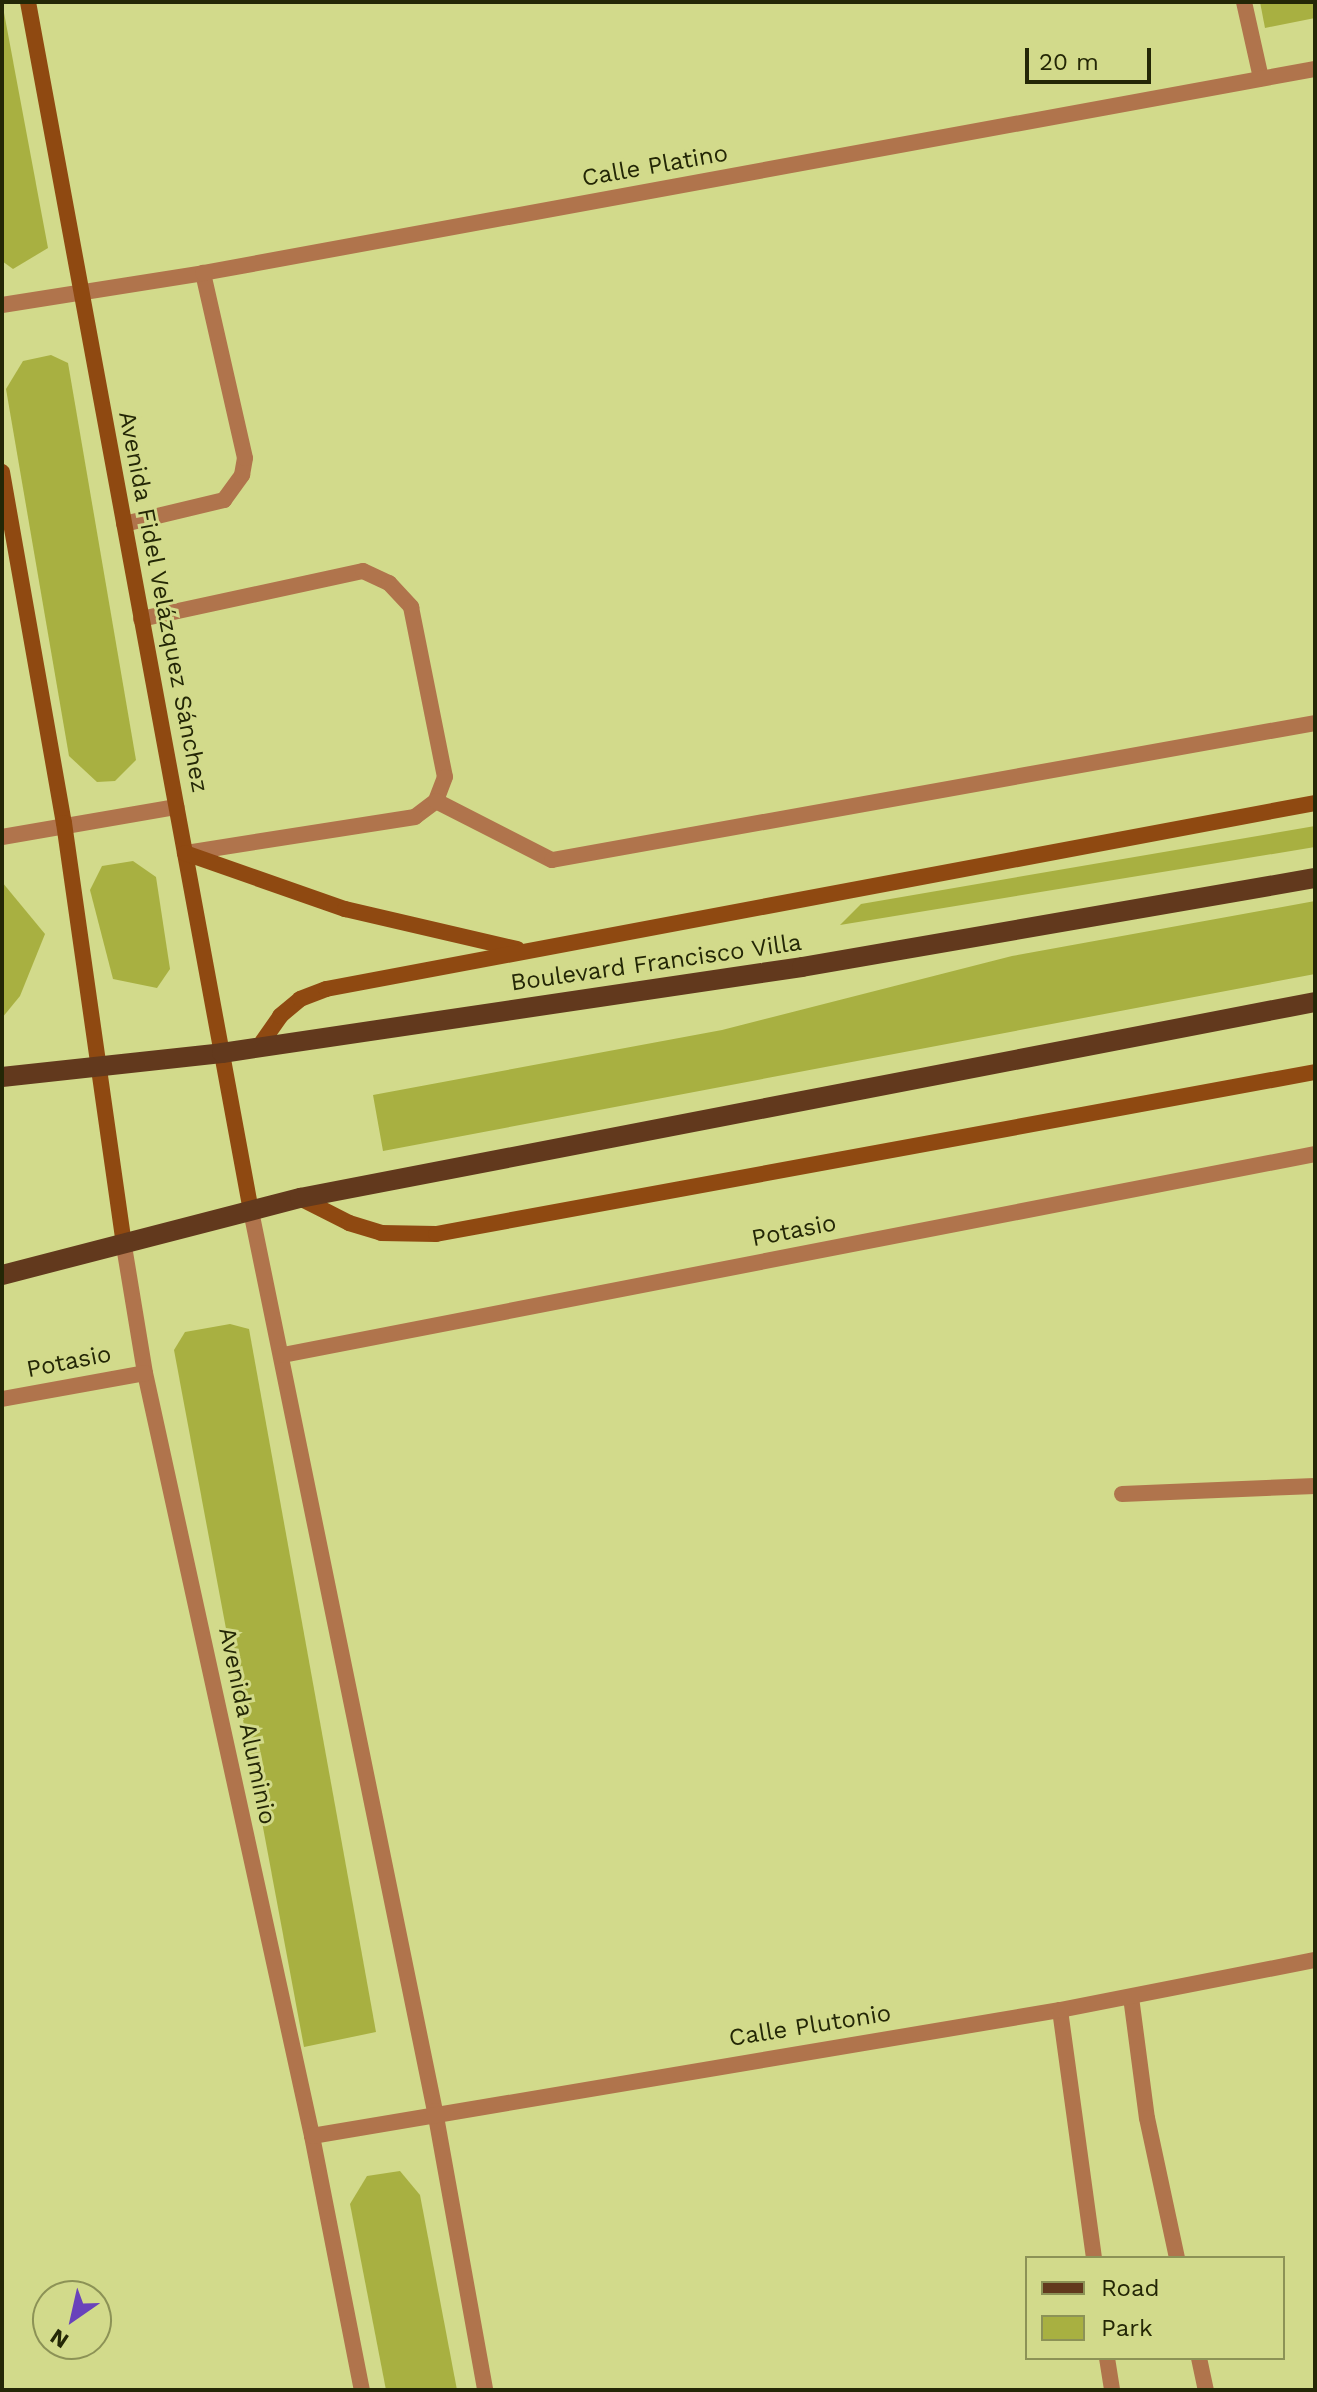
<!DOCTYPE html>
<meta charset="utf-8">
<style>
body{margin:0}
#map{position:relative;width:1317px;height:2392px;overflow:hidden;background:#d2da8b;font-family:"Work Sans",sans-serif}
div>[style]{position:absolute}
.green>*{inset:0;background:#a8b041}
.lane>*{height:16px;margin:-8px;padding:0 8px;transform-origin:8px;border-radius:8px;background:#b0744c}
.street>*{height:16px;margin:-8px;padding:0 8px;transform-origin:8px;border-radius:8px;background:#b0744c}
.secondary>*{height:16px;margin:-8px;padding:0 8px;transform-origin:8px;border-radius:8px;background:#8f4911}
.primary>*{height:20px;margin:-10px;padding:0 10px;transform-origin:10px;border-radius:10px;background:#62391d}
span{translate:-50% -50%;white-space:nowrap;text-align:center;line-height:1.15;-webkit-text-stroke:6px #d2da8b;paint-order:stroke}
.street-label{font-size:24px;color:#242706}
.frame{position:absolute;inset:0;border:4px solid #242706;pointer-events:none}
.legend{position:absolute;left:1025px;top:2256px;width:260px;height:104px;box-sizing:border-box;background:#d2da8b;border:2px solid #8c9256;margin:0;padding:10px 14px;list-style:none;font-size:24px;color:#242706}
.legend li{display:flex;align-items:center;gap:16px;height:40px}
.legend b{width:40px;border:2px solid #8c9256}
.north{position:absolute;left:32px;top:2280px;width:80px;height:80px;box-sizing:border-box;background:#d2da8b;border:2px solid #8c9256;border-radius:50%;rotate:214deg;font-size:22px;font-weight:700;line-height:32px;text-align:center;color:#242706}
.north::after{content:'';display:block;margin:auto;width:28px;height:36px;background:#6942bb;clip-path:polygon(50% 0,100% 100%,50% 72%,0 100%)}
.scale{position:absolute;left:1025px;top:48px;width:126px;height:36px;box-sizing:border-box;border:4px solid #242706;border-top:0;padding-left:10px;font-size:24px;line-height:28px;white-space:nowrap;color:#242706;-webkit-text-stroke:6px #d2da8b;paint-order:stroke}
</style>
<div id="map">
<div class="green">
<i style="clip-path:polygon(2px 2px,48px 248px,13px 269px,2px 261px)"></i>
<i style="clip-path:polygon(1260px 2px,1315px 2px,1315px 18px,1265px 28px)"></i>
<i style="clip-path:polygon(51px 355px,68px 363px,136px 760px,115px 781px,97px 782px,69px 756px,6px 389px,23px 361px)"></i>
<i style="clip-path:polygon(1315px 826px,1315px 847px,840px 925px,861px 904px)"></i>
<i style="clip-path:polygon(133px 861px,156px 877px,170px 969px,157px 988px,113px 979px,90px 890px,102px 866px)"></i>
<i style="clip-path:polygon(2px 882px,45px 934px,20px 996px,2px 1018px)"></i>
<i style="clip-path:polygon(1315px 901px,1315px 974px,383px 1151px,373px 1095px,722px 1030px,1012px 956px)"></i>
<i style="clip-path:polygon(230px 1324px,249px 1329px,376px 2032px,304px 2047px,174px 1350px,185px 1332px)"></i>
<i style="clip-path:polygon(400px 2171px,420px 2195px,457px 2390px,386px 2390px,350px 2204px,367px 2176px)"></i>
</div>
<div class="lane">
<i style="left:124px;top:524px;width:103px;rotate:-13.5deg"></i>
<i style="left:224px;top:500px;width:31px;rotate:-54deg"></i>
<i style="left:242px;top:475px;width:17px;rotate:-80deg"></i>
<i style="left:245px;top:458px;width:190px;rotate:-102.8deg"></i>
<i style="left:141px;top:619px;width:227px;rotate:-12.2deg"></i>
<i style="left:363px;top:571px;width:29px;rotate:25deg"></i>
<i style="left:389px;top:583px;width:33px;rotate:47deg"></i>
<i style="left:411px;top:607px;width:173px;rotate:78.7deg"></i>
<i style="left:445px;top:777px;width:26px;rotate:111deg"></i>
<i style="left:436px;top:801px;width:26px;rotate:143deg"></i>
<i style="left:415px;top:817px;width:233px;rotate:171.1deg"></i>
<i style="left:436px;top:801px;width:130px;rotate:27deg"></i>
<i style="left:552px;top:860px;width:775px;rotate:-10.18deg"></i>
<i style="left:251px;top:1211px;width:919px;rotate:78.45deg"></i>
<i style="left:435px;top:2111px;width:283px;rotate:79.8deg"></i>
<i style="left:123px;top:1240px;width:135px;rotate:80.6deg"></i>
<i style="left:145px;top:1373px;width:781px;rotate:77.65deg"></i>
<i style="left:312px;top:2136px;width:259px;rotate:78.9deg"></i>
<i style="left:283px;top:1355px;width:1051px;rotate:-11.02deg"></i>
<i style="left:2px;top:1399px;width:145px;rotate:-10.3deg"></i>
<i style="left:1122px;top:1494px;width:193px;rotate:-2.4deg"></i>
<i style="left:1131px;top:1997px;width:122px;rotate:82.5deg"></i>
<i style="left:1147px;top:2118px;width:143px;rotate:77.9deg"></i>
<i style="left:1060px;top:2010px;width:250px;rotate:82.2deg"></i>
<i style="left:312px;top:2136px;width:759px;rotate:-9.56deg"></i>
<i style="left:1060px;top:2010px;width:260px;rotate:-11.1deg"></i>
<i style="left:1107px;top:2358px;width:32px;rotate:81deg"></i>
<i style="left:1199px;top:2358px;width:33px;rotate:78deg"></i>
</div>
<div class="street">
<i style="left:1244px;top:2px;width:78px;rotate:77.4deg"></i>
<i style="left:2px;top:305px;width:204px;rotate:-9deg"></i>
<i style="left:203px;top:273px;width:1131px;rotate:-10.4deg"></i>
<i style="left:2px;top:837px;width:177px;rotate:-9.8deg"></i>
</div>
<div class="secondary">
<i style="left:28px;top:2px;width:1229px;rotate:79.55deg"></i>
<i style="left:2px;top:472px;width:356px;rotate:80deg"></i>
<i style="left:64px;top:823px;width:421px;rotate:81.9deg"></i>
<i style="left:185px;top:853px;width:170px;rotate:19.3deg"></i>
<i style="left:345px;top:909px;width:177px;rotate:13.1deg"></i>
<i style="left:258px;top:1048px;width:39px;rotate:-55deg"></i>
<i style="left:280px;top:1016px;width:26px;rotate:-40deg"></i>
<i style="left:300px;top:999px;width:28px;rotate:-21deg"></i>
<i style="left:326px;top:989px;width:1006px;rotate:-10.65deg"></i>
<i style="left:300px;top:1198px;width:55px;rotate:27deg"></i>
<i style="left:349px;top:1223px;width:34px;rotate:17deg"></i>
<i style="left:381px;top:1233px;width:55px;rotate:1deg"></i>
<i style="left:436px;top:1234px;width:894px;rotate:-10.44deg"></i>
</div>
<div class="primary">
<i style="left:2px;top:1077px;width:221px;rotate:-6.2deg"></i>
<i style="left:222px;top:1053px;width:586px;rotate:-8.43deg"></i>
<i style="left:802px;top:967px;width:521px;rotate:-9.84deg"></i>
<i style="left:2px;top:1275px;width:308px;rotate:-14.5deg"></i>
<i style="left:300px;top:1198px;width:1034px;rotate:-10.93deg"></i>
</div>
<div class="street-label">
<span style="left:655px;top:166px;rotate:-10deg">Calle Platino</span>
<span style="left:163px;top:602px;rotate:79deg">Avenida Fidel Velázquez Sánchez</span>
<span style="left:656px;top:963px;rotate:-8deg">Boulevard Francisco Villa</span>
<span style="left:794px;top:1231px;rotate:-11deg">Potasio</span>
<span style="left:69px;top:1362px;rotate:-11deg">Potasio</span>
<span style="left:247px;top:1726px;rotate:78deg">Avenida Aluminio</span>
<span style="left:810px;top:2026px;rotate:-9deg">Calle Plutonio</span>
</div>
<div class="frame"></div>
<ul class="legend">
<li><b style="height:10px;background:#62391d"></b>Road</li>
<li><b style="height:22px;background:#a8b041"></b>Park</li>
</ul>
<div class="north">N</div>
<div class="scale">20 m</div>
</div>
